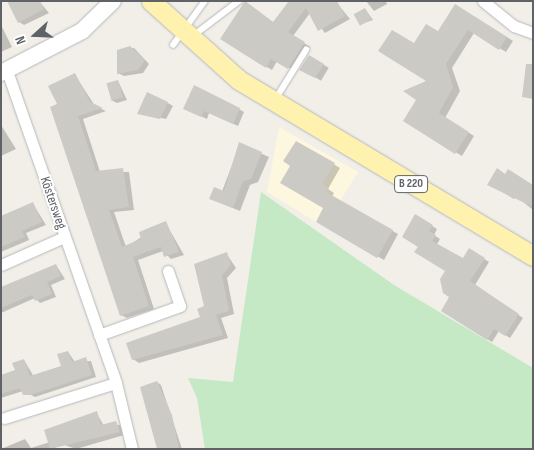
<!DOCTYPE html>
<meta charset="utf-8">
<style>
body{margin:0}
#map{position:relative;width:534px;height:450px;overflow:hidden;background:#f1efe8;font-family:"Sofia Sans Condensed",sans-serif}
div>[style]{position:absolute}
.commercial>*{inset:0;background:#fef7e0}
.green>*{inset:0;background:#c5e8c5}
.shadow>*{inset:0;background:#0003;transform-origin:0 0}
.building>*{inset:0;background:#cccac5;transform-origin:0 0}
.roads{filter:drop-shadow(0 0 1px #b5b8bc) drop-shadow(0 0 1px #b5b8bc)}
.lane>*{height:5.5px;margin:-2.75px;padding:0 2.75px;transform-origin:2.75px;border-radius:2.75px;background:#fff}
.street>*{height:11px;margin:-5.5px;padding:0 5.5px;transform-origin:5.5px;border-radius:5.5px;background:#fff}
.secondary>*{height:16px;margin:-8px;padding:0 8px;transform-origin:8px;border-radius:8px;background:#fff}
.primary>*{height:19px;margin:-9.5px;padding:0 9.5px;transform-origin:9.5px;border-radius:9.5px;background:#fff2af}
span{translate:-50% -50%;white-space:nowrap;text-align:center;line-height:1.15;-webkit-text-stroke:4px #fff;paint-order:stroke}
.shield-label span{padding:1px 4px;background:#fff;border:1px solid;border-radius:4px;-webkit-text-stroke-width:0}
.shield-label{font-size:12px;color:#5f6368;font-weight:700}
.street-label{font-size:14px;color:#5f6368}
.frame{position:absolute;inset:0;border:2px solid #5f6368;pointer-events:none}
.north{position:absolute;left:10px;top:10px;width:50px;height:50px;-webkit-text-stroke:4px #fff;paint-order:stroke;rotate:250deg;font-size:14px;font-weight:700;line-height:20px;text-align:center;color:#5f6368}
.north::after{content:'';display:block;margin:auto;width:18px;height:22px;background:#5f6368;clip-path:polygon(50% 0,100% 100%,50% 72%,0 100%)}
</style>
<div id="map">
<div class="commercial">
<i style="clip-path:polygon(279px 127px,358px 172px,324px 227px,267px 192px)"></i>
</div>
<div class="green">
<i style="clip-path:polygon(261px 192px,394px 285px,533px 368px,533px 449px,205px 449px,197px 398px,188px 378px,233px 382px)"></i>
</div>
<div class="shadow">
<i style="clip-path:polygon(39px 1px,49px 13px,24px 25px,19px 22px)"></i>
<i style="clip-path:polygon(294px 1px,336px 2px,350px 19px,325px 33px,310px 13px,293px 36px,310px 47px,295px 71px,277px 61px,272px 70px,221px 39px,246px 2px,274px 23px)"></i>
<i style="clip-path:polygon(366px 1px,386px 1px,387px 4px,374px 11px)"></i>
<i style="clip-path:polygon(365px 9px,373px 20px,361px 24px,359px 23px)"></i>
<i style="clip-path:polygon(462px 9px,513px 41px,506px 52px,474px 33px,452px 68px,460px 91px,445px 118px,474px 136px,462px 156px,404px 121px,428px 81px,414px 45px,439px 33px)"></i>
<i style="clip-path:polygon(1px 25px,12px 47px,1px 52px)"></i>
<i style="clip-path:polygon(134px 48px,149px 64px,143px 73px,124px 76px,118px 73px,118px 51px)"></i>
<i style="left:309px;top:56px;width:23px;height:15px;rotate:31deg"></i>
<i style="clip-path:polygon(75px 75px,95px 106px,106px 111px,83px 119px,100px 172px,129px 172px,134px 210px,114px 212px,126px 247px,165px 222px,184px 255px,171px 259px,163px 251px,138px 260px,154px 309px,127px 318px,121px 315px,59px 105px)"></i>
<i style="clip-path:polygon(118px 81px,127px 100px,117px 103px,111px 100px)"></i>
<i style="clip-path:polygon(168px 103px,173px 106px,166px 119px,138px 113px)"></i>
<i style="clip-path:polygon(239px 109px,244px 112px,238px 126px,209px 113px,207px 119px,190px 111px)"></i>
<i style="clip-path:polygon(1px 125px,16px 149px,1px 156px)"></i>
<i style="clip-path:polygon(297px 142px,340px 168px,328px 189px,334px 193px,332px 197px,398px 234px,384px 260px,317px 221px,325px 207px,292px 165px)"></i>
<i style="clip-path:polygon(240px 144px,269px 157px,258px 182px,250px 185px,240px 211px,218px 202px)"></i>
<i style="clip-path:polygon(489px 184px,533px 189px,533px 210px,516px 196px,514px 199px)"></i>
<i style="clip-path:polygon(33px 204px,46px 225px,26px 233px,29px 240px,1px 252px,1px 229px)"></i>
<i style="clip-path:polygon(416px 216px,437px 229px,434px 235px,440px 239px,437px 244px,463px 260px,470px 250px,489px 262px,475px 285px,523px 318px,510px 338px,499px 331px,492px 342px,442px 311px,451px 297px,447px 270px,419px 246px)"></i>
<i style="clip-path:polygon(226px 253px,236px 268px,227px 278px,234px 314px,221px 318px,228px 338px,139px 363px,133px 359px,202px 318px)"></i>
<i style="clip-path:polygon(56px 265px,65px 279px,51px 285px,56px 297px,40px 303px,35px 298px,1px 313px,1px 290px)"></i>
<i style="clip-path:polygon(68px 352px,75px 362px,91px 361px,96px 377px,35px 397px,23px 391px,1px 398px,1px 376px,16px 371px,24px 360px,34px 377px,62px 367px)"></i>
<i style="clip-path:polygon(157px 382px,161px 385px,182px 449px,158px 449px)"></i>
<i style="clip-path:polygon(96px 412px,104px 426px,120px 425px,124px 435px,76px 449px,56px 442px,56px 449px,1px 449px,25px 439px,31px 448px,53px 441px)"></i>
</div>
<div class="building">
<i style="clip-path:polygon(7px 1px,40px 1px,44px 9px,18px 23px)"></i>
<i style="clip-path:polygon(245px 1px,273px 22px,289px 1px,337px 1px,345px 16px,318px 31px,306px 8px,288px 32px,305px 42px,288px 69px,271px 59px,266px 68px,220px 39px)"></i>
<i style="clip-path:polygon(455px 4px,507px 37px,499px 50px,468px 30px,446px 64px,453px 87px,439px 113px,469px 132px,455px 154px,403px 121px,416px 100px,403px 91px,426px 81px,378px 51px,392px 30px,414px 43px,426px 24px,438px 31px)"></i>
<i style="left:365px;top:8px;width:13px;height:13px;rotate:61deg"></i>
<i style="clip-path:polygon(130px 46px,145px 60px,138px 70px,117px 74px,117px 50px)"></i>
<i style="clip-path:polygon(309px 55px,324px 64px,315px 78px,299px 70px)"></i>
<i style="clip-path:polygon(526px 64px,533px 64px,533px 99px,522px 97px)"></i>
<i style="clip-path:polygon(75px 73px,90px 102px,103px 108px,78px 116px,96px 171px,123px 168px,129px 207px,109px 210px,122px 247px,141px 239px,139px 232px,166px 221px,179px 252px,164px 257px,161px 247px,133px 257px,149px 306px,120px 316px,50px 107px,57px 104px,48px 86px)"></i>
<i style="left:118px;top:80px;width:18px;height:12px;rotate:74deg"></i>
<i style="clip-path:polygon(194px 85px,240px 108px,233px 124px,204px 111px,201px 117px,183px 109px)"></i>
<i style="clip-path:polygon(147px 92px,168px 102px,160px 119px,137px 114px)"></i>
<i style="clip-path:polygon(296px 141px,335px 163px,322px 184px,329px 188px,326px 192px,393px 230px,377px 258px,316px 222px,323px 208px,280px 183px,290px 166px,283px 161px)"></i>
<i style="clip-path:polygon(239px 142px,262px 152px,251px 179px,243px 181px,233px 208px,209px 199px,214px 187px,224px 191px)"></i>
<i style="clip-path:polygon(497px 168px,505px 174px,508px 169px,533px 185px,533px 207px,487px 185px)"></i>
<i style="clip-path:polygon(33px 202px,42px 222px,22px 231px,25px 237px,1px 247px,1px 216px)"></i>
<i style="clip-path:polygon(415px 214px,433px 225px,429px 231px,436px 235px,432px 241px,463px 258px,469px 248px,485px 258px,470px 281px,519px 314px,505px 336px,494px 329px,487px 340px,441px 311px,449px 297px,443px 293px,440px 279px,445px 271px,414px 252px,418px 247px,402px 237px)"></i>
<i style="clip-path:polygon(227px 252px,231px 265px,222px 275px,229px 311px,216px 315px,223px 335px,132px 360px,126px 343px,200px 317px,197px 309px,204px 306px,194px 264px)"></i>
<i style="clip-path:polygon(56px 264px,61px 276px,47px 282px,52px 294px,35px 301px,32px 295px,1px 308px,1px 287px)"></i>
<i style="clip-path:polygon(68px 351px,72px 362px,86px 357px,92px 375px,30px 395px,23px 395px,20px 388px,1px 394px,1px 375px,15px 370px,12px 363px,24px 359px,30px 376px,61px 366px,57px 354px)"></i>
<i style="clip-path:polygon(157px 381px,172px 415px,179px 449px,157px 449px,140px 387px)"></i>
<i style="clip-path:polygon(97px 411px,101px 425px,116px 421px,120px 432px,50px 449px,44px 430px)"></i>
</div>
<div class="roads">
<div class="lane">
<i style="left:193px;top:36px;width:58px;rotate:-37.3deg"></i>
<i style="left:173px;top:45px;width:54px;rotate:-54deg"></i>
<i style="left:275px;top:100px;width:59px;rotate:-58.2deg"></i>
</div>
<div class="street">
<i style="left:483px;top:1px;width:40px;rotate:39deg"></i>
<i style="left:514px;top:26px;width:20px;rotate:20deg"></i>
<i style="left:7px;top:71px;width:330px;rotate:70.7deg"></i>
<i style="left:116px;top:383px;width:68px;rotate:76.4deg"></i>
<i style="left:1px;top:265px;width:69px;rotate:-24deg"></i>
<i style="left:99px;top:335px;width:86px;rotate:-19.7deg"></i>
<i style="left:180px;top:306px;width:37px;rotate:-109deg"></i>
<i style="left:4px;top:418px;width:117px;rotate:-17.4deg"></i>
</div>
<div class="secondary">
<i style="left:1px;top:73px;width:91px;rotate:-27.4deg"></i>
<i style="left:82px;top:31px;width:43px;rotate:-44.1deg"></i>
</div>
<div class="primary">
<i style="left:151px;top:1px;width:118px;rotate:41.9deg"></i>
<i style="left:239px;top:80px;width:343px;rotate:30.9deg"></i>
</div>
</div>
<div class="shield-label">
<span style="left:411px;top:184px">B 220</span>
</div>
<div class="street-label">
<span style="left:53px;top:203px;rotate:71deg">Köstersweg</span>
</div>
<div class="frame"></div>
<div class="north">N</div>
</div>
